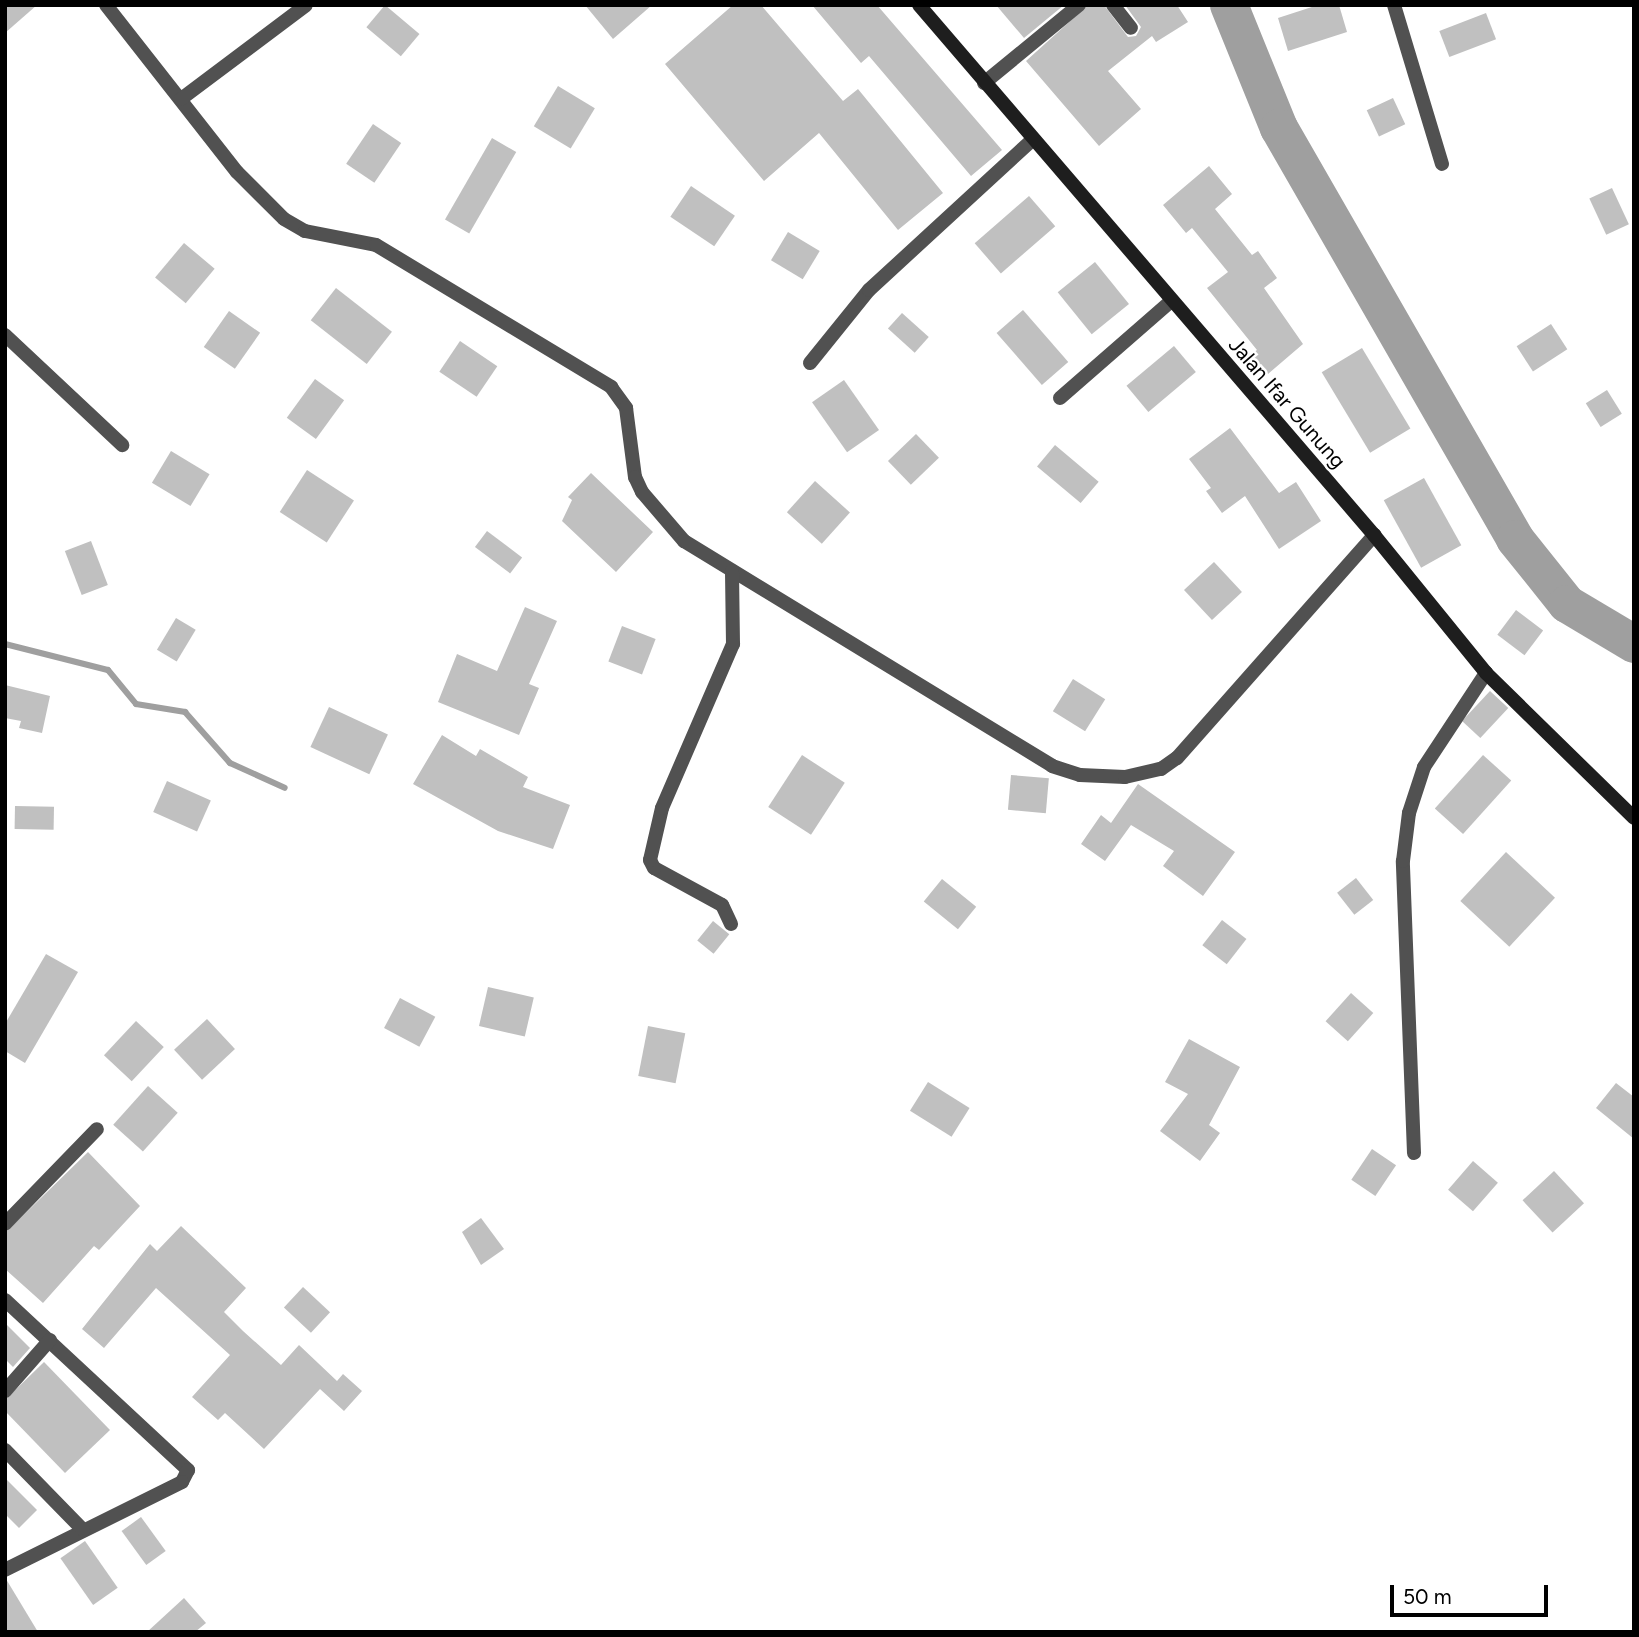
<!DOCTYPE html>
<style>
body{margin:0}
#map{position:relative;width:1639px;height:1637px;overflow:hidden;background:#fff;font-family:Figtree,sans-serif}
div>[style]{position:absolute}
.stream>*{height:6px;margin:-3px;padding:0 3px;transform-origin:3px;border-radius:3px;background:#9f9f9f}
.river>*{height:38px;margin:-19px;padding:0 19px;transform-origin:19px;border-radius:19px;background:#9f9f9f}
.building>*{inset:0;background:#c0c0c0;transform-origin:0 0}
.street>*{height:14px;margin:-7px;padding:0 7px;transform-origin:7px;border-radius:7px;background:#515151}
.secondary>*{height:14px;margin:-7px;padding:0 7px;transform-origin:7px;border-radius:7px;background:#1e1e1e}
span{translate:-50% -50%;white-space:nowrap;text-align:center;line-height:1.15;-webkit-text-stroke:5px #fff;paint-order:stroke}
.street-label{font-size:21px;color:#000}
.frame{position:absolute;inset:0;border:7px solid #000;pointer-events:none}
.scale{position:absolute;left:1390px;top:1585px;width:158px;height:32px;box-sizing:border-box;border:4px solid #000;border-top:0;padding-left:9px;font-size:21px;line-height:24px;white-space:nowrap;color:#000;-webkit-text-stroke:5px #fff;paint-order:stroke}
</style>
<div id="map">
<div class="stream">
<i style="left:5px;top:644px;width:106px;rotate:14.2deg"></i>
<i style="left:108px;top:670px;width:44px;rotate:50.5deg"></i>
<i style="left:136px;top:704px;width:50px;rotate:9.3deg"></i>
<i style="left:185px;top:712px;width:68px;rotate:48.6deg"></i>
<i style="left:230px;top:763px;width:60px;rotate:24.4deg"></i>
</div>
<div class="river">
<i style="left:1229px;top:5px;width:133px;rotate:67.9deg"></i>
<i style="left:1279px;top:128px;width:474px;rotate:60.1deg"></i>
<i style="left:1515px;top:539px;width:83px;rotate:51.3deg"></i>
<i style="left:1567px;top:604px;width:78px;rotate:30.8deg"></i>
</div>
<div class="building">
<i style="clip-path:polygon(5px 5px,37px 5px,5px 33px)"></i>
<i style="left:385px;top:5px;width:45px;height:29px;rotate:40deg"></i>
<i style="clip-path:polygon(585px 5px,652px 5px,613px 39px)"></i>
<i style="clip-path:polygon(733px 5px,761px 5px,843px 101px,858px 89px,943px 193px,898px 230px,819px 133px,764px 181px,665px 64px)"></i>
<i style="clip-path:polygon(812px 5px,877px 5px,1002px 150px,971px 176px,869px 56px,861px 63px)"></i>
<i style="clip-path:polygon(996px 5px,1064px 5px,1024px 38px)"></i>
<i style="clip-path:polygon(1088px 5px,1104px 5px,1128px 37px,1136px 36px,1141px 27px,1125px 5px,1177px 5px,1188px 22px,1156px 42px,1152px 36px,1108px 71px,1141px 109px,1099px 146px,1026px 61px)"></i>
<i style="clip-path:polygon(1318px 5px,1339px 5px,1347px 32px,1288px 51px,1278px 18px)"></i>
<i style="left:1486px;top:13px;width:28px;height:50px;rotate:69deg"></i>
<i style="left:558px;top:86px;width:43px;height:47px;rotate:31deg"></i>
<i style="left:1393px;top:98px;width:29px;height:29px;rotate:65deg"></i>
<i style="left:373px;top:124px;width:34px;height:48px;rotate:34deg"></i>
<i style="left:492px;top:138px;width:28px;height:94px;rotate:30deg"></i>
<i style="clip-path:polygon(1209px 166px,1232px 194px,1215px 209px,1252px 255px,1258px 251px,1277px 278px,1264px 288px,1303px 344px,1268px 374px,1251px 354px,1257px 350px,1207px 288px,1228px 272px,1192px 228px,1186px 233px,1163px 205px)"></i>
<i style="left:691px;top:186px;width:53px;height:37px;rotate:34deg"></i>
<i style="left:1612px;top:188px;width:40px;height:25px;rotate:65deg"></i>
<i style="left:1029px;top:196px;width:40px;height:72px;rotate:49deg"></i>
<i style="left:788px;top:232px;width:37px;height:33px;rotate:31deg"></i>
<i style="left:184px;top:243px;width:40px;height:45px;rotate:40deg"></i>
<i style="left:1095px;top:262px;width:54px;height:48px;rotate:51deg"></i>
<i style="left:336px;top:288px;width:71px;height:41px;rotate:38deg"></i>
<i style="left:1023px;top:310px;width:69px;height:35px;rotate:49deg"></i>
<i style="left:229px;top:311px;width:38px;height:44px;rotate:35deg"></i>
<i style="left:902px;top:313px;width:36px;height:21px;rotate:42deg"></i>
<i style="left:1551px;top:324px;width:30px;height:41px;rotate:57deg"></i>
<i style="left:460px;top:341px;width:45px;height:37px;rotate:34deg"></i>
<i style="left:1174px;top:346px;width:34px;height:62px;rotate:50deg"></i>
<i style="left:1362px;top:348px;width:94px;height:47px;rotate:59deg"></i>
<i style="left:315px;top:379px;width:36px;height:48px;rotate:36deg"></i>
<i style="left:844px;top:380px;width:61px;height:39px;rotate:55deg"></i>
<i style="left:1607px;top:390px;width:28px;height:25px;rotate:58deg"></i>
<i style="clip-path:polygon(1230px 428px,1279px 493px,1296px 482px,1321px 521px,1279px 549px,1245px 496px,1222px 513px,1206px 491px,1211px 488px,1189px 459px)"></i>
<i style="left:916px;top:434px;width:33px;height:39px;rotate:46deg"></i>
<i style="left:1055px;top:445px;width:57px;height:28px;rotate:40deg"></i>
<i style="left:171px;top:451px;width:45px;height:37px;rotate:31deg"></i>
<i style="left:307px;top:470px;width:56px;height:50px;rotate:33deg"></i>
<i style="clip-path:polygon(591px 473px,653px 532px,616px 572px,562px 521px,572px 500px,568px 497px)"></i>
<i style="left:1424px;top:478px;width:77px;height:46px;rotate:61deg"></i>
<i style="left:815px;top:481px;width:47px;height:42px;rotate:42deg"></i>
<i style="left:487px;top:531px;width:44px;height:20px;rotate:37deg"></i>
<i style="left:91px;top:541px;width:47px;height:28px;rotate:69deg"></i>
<i style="left:1214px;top:562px;width:41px;height:41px;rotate:47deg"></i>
<i style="clip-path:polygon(525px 607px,557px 621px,529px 684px,539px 688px,519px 735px,438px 702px,457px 654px,497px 671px)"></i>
<i style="left:1516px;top:610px;width:34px;height:31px;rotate:37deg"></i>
<i style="left:176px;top:618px;width:23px;height:37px;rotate:31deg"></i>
<i style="left:622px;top:626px;width:36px;height:38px;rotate:21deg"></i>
<i style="left:1073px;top:679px;width:38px;height:38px;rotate:32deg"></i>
<i style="clip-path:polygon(5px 685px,50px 696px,42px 733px,19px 728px,21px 721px,5px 718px)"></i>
<i style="left:1490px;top:691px;width:25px;height:41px;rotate:43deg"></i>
<i style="left:329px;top:707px;width:65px;height:44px;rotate:25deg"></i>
<i style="clip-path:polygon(442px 735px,476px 756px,480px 749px,528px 777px,523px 787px,570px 805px,553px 849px,498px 831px,413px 784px)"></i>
<i style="left:802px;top:755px;width:51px;height:62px;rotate:33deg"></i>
<i style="left:1483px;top:755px;width:38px;height:72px;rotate:42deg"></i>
<i style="left:1011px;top:775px;width:38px;height:35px;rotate:5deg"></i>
<i style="left:167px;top:781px;width:48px;height:34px;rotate:24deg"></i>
<i style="clip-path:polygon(1138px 784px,1235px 852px,1203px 896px,1163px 866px,1174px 851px,1131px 825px,1105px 861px,1081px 844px,1101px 815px,1111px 823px)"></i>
<i style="left:15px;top:806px;width:39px;height:23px;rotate:1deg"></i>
<i style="left:1506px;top:852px;width:67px;height:67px;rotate:43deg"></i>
<i style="left:1356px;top:878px;width:28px;height:24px;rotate:52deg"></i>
<i style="left:942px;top:879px;width:44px;height:29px;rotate:39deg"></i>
<i style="left:1222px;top:920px;width:31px;height:32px;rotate:38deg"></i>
<i style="left:713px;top:921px;width:21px;height:25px;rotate:39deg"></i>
<i style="clip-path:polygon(46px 954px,78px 972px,25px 1063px,5px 1051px,5px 1024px)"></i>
<i style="left:488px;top:987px;width:47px;height:40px;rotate:13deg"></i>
<i style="left:1351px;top:993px;width:30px;height:38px;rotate:42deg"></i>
<i style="left:400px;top:998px;width:40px;height:34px;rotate:28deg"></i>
<i style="left:207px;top:1019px;width:41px;height:45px;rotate:47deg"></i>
<i style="left:136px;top:1021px;width:38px;height:47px;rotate:43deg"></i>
<i style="left:648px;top:1026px;width:38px;height:51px;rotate:11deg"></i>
<i style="clip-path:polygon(1189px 1039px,1240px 1067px,1209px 1125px,1220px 1133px,1200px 1161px,1160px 1131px,1188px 1094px,1165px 1082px)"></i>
<i style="left:928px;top:1082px;width:49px;height:34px;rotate:32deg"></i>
<i style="clip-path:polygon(1616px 1083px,1634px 1097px,1634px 1139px,1596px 1108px)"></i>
<i style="left:148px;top:1086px;width:40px;height:52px;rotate:42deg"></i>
<i style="left:1372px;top:1149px;width:29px;height:37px;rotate:34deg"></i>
<i style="clip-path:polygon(88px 1152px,140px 1206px,99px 1250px,94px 1246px,43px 1303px,5px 1269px,5px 1233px)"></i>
<i style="left:1473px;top:1161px;width:33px;height:38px;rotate:41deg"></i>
<i style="left:1554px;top:1171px;width:44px;height:43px;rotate:47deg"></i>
<i style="clip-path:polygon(481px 1218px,504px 1249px,481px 1265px,462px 1232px)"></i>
<i style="clip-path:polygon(181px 1226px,246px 1288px,224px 1312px,243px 1331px,281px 1365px,299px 1345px,337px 1381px,343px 1374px,362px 1391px,344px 1411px,320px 1389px,264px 1449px,225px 1413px,218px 1420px,192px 1397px,230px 1355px,156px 1288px,104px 1348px,82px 1329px,150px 1244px,157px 1251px)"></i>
<i style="left:303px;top:1287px;width:37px;height:28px;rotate:43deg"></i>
<i style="clip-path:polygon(5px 1323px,30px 1348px,13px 1367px,5px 1359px)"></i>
<i style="clip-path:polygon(44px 1362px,110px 1430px,65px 1473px,5px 1411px,5px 1400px)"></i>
<i style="clip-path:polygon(5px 1478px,37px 1510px,19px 1528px,5px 1514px)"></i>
<i style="left:141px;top:1517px;width:42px;height:24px;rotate:54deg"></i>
<i style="left:85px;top:1541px;width:57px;height:30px;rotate:55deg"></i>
<i style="clip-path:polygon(6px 1579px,38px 1632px,5px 1632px)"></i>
<i style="clip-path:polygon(184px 1598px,206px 1623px,195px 1632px,147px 1632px)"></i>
</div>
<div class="street">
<i style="left:106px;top:5px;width:212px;rotate:51.9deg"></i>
<i style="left:237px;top:172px;width:66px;rotate:45deg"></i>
<i style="left:284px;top:219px;width:24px;rotate:30deg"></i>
<i style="left:305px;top:231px;width:72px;rotate:11.2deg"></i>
<i style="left:376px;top:245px;width:275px;rotate:31.1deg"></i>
<i style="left:611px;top:387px;width:26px;rotate:54deg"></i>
<i style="left:626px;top:408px;width:70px;rotate:82.6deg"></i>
<i style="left:635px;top:477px;width:17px;rotate:65deg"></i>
<i style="left:642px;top:492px;width:65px;rotate:49.4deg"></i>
<i style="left:684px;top:541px;width:431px;rotate:31.4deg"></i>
<i style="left:1052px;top:766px;width:29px;rotate:18deg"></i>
<i style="left:1080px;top:775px;width:45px;rotate:2.5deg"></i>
<i style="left:1125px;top:777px;width:37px;rotate:-13deg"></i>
<i style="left:1161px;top:769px;width:19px;rotate:-35deg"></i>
<i style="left:1177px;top:758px;width:298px;rotate:-48.5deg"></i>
<i style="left:1113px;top:5px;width:29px;rotate:52deg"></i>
<i style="left:1394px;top:5px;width:166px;rotate:73.2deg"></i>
<i style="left:984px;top:83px;width:123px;rotate:-39.4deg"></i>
<i style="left:181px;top:99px;width:156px;rotate:-36.9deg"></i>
<i style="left:5px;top:335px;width:161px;rotate:43.2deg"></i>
<i style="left:810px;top:363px;width:94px;rotate:-51.1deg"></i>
<i style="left:869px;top:290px;width:223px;rotate:-42.6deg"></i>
<i style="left:1060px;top:398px;width:146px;rotate:-41.1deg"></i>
<i style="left:731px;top:924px;width:21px;rotate:-115deg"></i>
<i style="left:722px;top:905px;width:77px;rotate:-151.4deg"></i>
<i style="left:654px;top:868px;width:9px;rotate:-117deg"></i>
<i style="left:650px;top:860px;width:53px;rotate:-77deg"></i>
<i style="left:662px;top:808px;width:179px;rotate:-66.6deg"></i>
<i style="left:733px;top:644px;width:73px;rotate:-90.8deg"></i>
<i style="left:1414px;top:1153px;width:292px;rotate:-92.2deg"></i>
<i style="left:1403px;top:861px;width:48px;rotate:-82.9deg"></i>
<i style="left:1409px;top:813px;width:48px;rotate:-71.9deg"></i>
<i style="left:1424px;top:767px;width:113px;rotate:-56.6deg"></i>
<i style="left:5px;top:1224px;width:132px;rotate:-45.9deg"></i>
<i style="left:5px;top:1300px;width:250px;rotate:42.9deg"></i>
<i style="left:188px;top:1470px;width:13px;rotate:117deg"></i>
<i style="left:182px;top:1482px;width:198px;rotate:153.6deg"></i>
<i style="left:5px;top:1391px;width:68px;rotate:-48.6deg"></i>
<i style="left:5px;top:1450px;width:112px;rotate:45.7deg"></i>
</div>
<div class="secondary">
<i style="left:919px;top:5px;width:699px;rotate:49.35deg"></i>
<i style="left:1374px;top:535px;width:178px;rotate:50.9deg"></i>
<i style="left:1486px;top:673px;width:207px;rotate:44.4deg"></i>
</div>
<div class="street-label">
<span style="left:1287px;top:403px;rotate:49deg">Jalan Ifar Gunung</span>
</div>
<div class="frame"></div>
<div class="scale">50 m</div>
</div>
